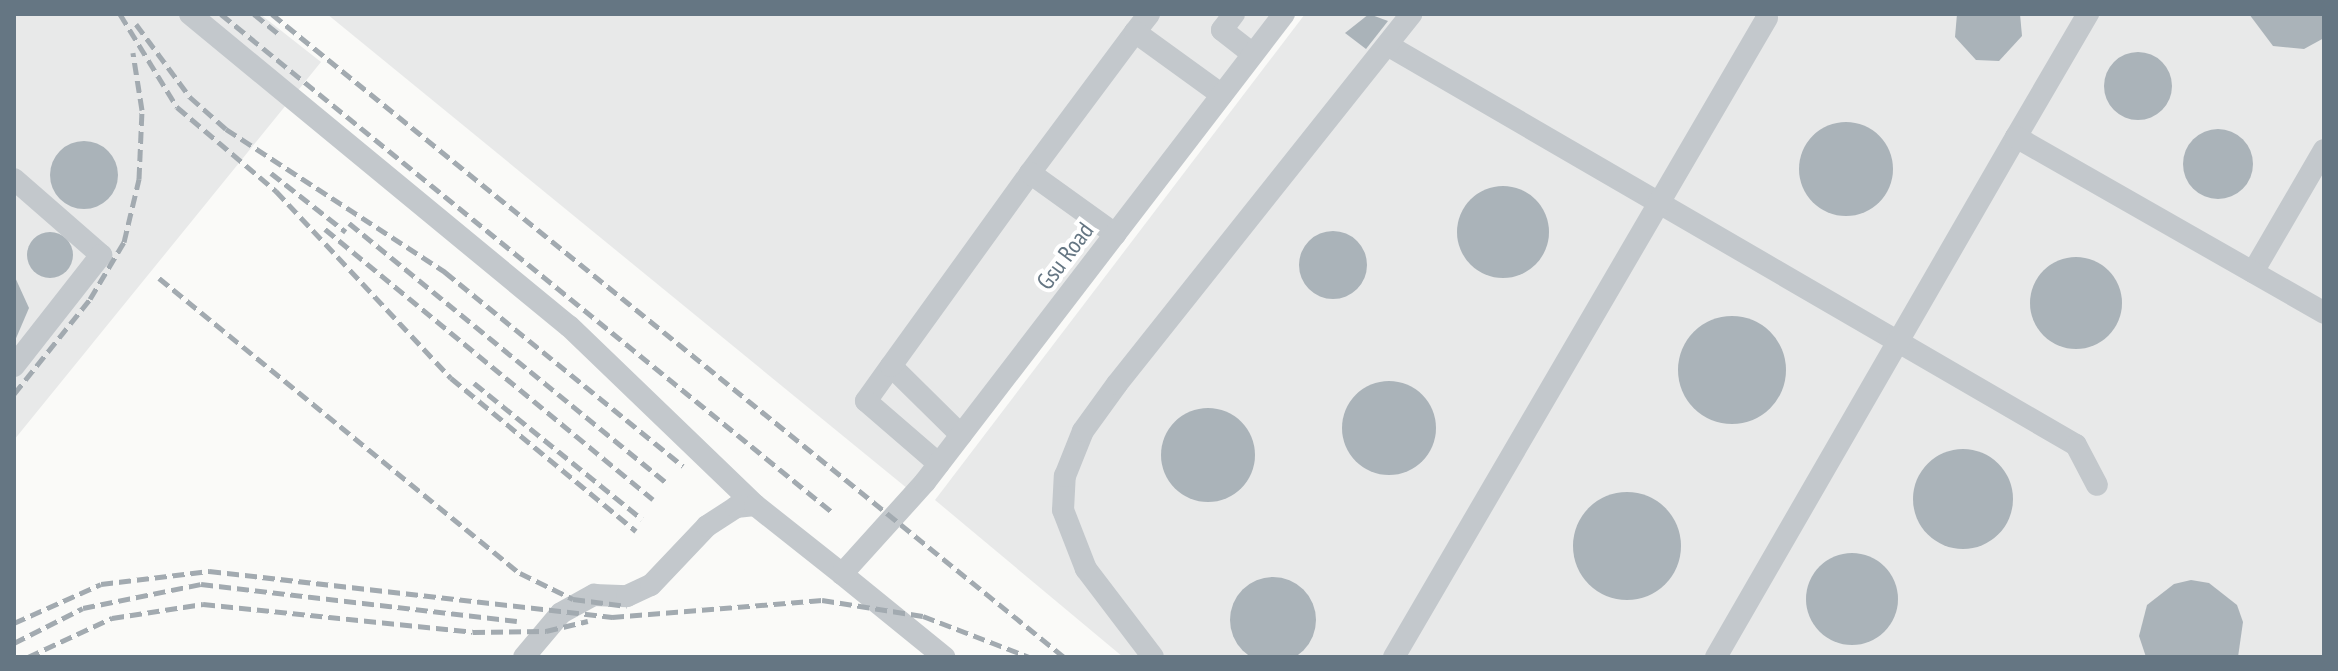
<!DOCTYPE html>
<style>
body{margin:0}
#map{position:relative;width:2338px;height:671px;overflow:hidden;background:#fafaf8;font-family:"PT Sans Narrow",sans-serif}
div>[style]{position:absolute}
.built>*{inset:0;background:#e8e9e9}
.building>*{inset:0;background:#aab3b9}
.round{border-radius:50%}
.minor>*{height:22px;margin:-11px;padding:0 11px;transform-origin:11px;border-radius:11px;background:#c3c8cc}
.rail>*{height:5px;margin-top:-2.5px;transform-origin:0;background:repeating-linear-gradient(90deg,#a2aab0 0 12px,transparent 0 18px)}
span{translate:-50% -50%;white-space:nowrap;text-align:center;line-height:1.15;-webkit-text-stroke:8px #fff;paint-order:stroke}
.street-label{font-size:24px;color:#657683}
.frame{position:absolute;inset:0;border:16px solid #657683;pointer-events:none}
</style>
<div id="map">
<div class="built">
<i style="clip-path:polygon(14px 14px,260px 14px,321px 62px,14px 440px)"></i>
<i style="clip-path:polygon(327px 14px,1273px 14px,908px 489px)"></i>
<i style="clip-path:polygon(1305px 14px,2324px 14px,2324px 657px,1123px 657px,935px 500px)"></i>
</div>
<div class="building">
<i style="clip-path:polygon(1369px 14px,1388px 21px,1366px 49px,1345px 33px)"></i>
<i style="clip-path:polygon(1957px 14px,2020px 14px,2022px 36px,1999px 61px,1976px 60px,1955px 37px)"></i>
<i style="clip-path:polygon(2249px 14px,2324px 14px,2324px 38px,2304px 49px,2273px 46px)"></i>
<i class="round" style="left:2104px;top:52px;width:68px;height:68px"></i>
<i class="round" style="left:1799px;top:122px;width:94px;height:94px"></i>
<i class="round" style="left:2183px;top:129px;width:70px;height:70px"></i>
<i class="round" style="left:50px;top:141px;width:68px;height:68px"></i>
<i class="round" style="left:1457px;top:186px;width:92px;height:92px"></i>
<i class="round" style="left:1299px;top:231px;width:68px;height:68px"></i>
<i class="round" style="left:27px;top:232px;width:46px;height:46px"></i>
<i class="round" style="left:2030px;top:257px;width:92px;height:92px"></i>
<i style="clip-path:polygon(14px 275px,29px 308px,14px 343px)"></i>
<i class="round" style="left:1678px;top:316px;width:108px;height:108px"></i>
<i class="round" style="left:1342px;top:381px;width:94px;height:94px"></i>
<i class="round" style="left:1161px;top:408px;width:94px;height:94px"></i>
<i class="round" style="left:1913px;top:449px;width:100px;height:100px"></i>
<i class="round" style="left:1573px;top:492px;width:108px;height:108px"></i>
<i class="round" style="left:1806px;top:553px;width:92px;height:92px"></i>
<i class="round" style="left:1230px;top:577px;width:86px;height:86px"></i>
<i style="clip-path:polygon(2191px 580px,2209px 583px,2237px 605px,2243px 622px,2238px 657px,2146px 657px,2139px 636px,2147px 605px,2174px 584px)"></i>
</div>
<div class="minor">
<i style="left:190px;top:14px;width:491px;rotate:39.5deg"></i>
<i style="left:569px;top:326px;width:258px;rotate:43.9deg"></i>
<i style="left:1234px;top:14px;width:20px;rotate:127deg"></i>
<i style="left:1222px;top:30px;width:39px;rotate:38deg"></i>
<i style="left:1135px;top:32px;width:23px;rotate:-52deg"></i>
<i style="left:1389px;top:46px;width:794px;rotate:30.15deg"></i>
<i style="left:2076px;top:445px;width:45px;rotate:62.3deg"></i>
<i style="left:2016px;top:137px;width:143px;rotate:-59.7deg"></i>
<i style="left:1030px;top:173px;width:176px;rotate:-53.3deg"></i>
<i style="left:1135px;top:32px;width:107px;rotate:35.9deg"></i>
<i style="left:14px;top:179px;width:116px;rotate:41.1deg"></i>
<i style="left:101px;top:255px;width:141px;rotate:128.1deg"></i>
<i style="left:2253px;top:272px;width:141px;rotate:-59.8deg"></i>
<i style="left:891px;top:366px;width:43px;rotate:125.5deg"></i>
<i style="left:866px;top:401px;width:96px;rotate:40.8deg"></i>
<i style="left:961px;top:435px;width:98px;rotate:-135.4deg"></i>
<i style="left:891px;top:366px;width:238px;rotate:-54.2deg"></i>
<i style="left:1030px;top:173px;width:105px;rotate:35.7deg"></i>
<i style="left:842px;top:574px;width:132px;rotate:39.1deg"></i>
<i style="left:524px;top:657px;width:57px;rotate:-49.9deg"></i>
<i style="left:561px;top:613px;width:38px;rotate:-29deg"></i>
<i style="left:594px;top:595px;width:33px;rotate:2deg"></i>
<i style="left:627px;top:596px;width:26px;rotate:-25deg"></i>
<i style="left:651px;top:585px;width:81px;rotate:-46.5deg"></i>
<i style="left:707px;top:526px;width:35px;rotate:-33deg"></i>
<i style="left:736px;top:507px;width:19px;rotate:-6deg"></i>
<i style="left:755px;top:505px;width:111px;rotate:38.4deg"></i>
<i style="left:842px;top:574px;width:124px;rotate:-47.9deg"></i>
<i style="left:925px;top:482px;width:590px;rotate:-52.51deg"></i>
<i style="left:1153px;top:657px;width:111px;rotate:-127.3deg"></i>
<i style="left:1086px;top:569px;width:63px;rotate:-111.3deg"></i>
<i style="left:1063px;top:510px;width:34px;rotate:-87deg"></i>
<i style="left:1065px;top:476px;width:48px;rotate:-68.2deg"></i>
<i style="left:1083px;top:431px;width:58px;rotate:-54.1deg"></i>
<i style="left:1117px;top:384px;width:473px;rotate:-51.5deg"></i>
<i style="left:1394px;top:657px;width:740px;rotate:-59.73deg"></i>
<i style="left:1716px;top:657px;width:600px;rotate:-60.02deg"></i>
<i style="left:2016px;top:137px;width:355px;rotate:29.7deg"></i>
</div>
<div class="rail">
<i style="left:120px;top:14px;width:109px;rotate:58.5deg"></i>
<i style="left:177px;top:107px;width:130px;rotate:40.3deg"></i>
<i style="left:276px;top:191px;width:256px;rotate:46.9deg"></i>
<i style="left:451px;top:378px;width:240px;rotate:39.6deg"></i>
<i style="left:221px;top:14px;width:788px;rotate:39.18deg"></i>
<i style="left:254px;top:14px;width:32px;rotate:39deg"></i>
<i style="left:272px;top:14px;width:1020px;rotate:39.07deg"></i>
<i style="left:136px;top:24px;width:91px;rotate:53.5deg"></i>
<i style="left:190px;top:97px;width:48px;rotate:41.6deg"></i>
<i style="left:226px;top:129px;width:262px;rotate:33.1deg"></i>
<i style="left:445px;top:272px;width:307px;rotate:39.2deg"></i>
<i style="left:271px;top:173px;width:95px;rotate:38.2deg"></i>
<i style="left:349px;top:223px;width:409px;rotate:39.3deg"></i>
<i style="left:325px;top:229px;width:425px;rotate:39.5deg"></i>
<i style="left:159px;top:278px;width:466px;rotate:39.3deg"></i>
<i style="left:520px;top:573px;width:59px;rotate:26.1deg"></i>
<i style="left:573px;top:599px;width:54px;rotate:7.4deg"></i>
<i style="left:474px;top:383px;width:216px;rotate:39deg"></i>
<i style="left:14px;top:394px;width:122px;rotate:-51.3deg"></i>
<i style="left:90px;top:299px;width:66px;rotate:-59.2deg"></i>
<i style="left:124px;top:242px;width:65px;rotate:-76.6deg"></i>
<i style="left:139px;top:179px;width:69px;rotate:-87.5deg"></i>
<i style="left:142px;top:110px;width:58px;rotate:-99deg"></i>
<i style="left:14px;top:623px;width:95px;rotate:-24.1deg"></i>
<i style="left:101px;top:584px;width:109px;rotate:-6.9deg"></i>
<i style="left:209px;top:571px;width:406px;rotate:6.5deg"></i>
<i style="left:612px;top:617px;width:211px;rotate:-4.6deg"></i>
<i style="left:822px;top:600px;width:102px;rotate:9deg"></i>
<i style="left:923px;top:616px;width:114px;rotate:21.1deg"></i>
<i style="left:14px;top:643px;width:77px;rotate:-26.9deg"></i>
<i style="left:83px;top:608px;width:120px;rotate:-11.5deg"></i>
<i style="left:201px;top:584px;width:318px;rotate:6.7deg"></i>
<i style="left:28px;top:657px;width:93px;rotate:-24.9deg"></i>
<i style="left:112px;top:618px;width:92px;rotate:-8.7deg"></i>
<i style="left:203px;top:604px;width:271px;rotate:5.9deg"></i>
<i style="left:473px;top:632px;width:73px;rotate:-0.8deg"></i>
<i style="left:546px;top:631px;width:43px;rotate:-13.4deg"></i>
</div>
<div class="street-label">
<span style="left:1065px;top:256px;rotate:-53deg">Gsu Road</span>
</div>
<div class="frame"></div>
</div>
